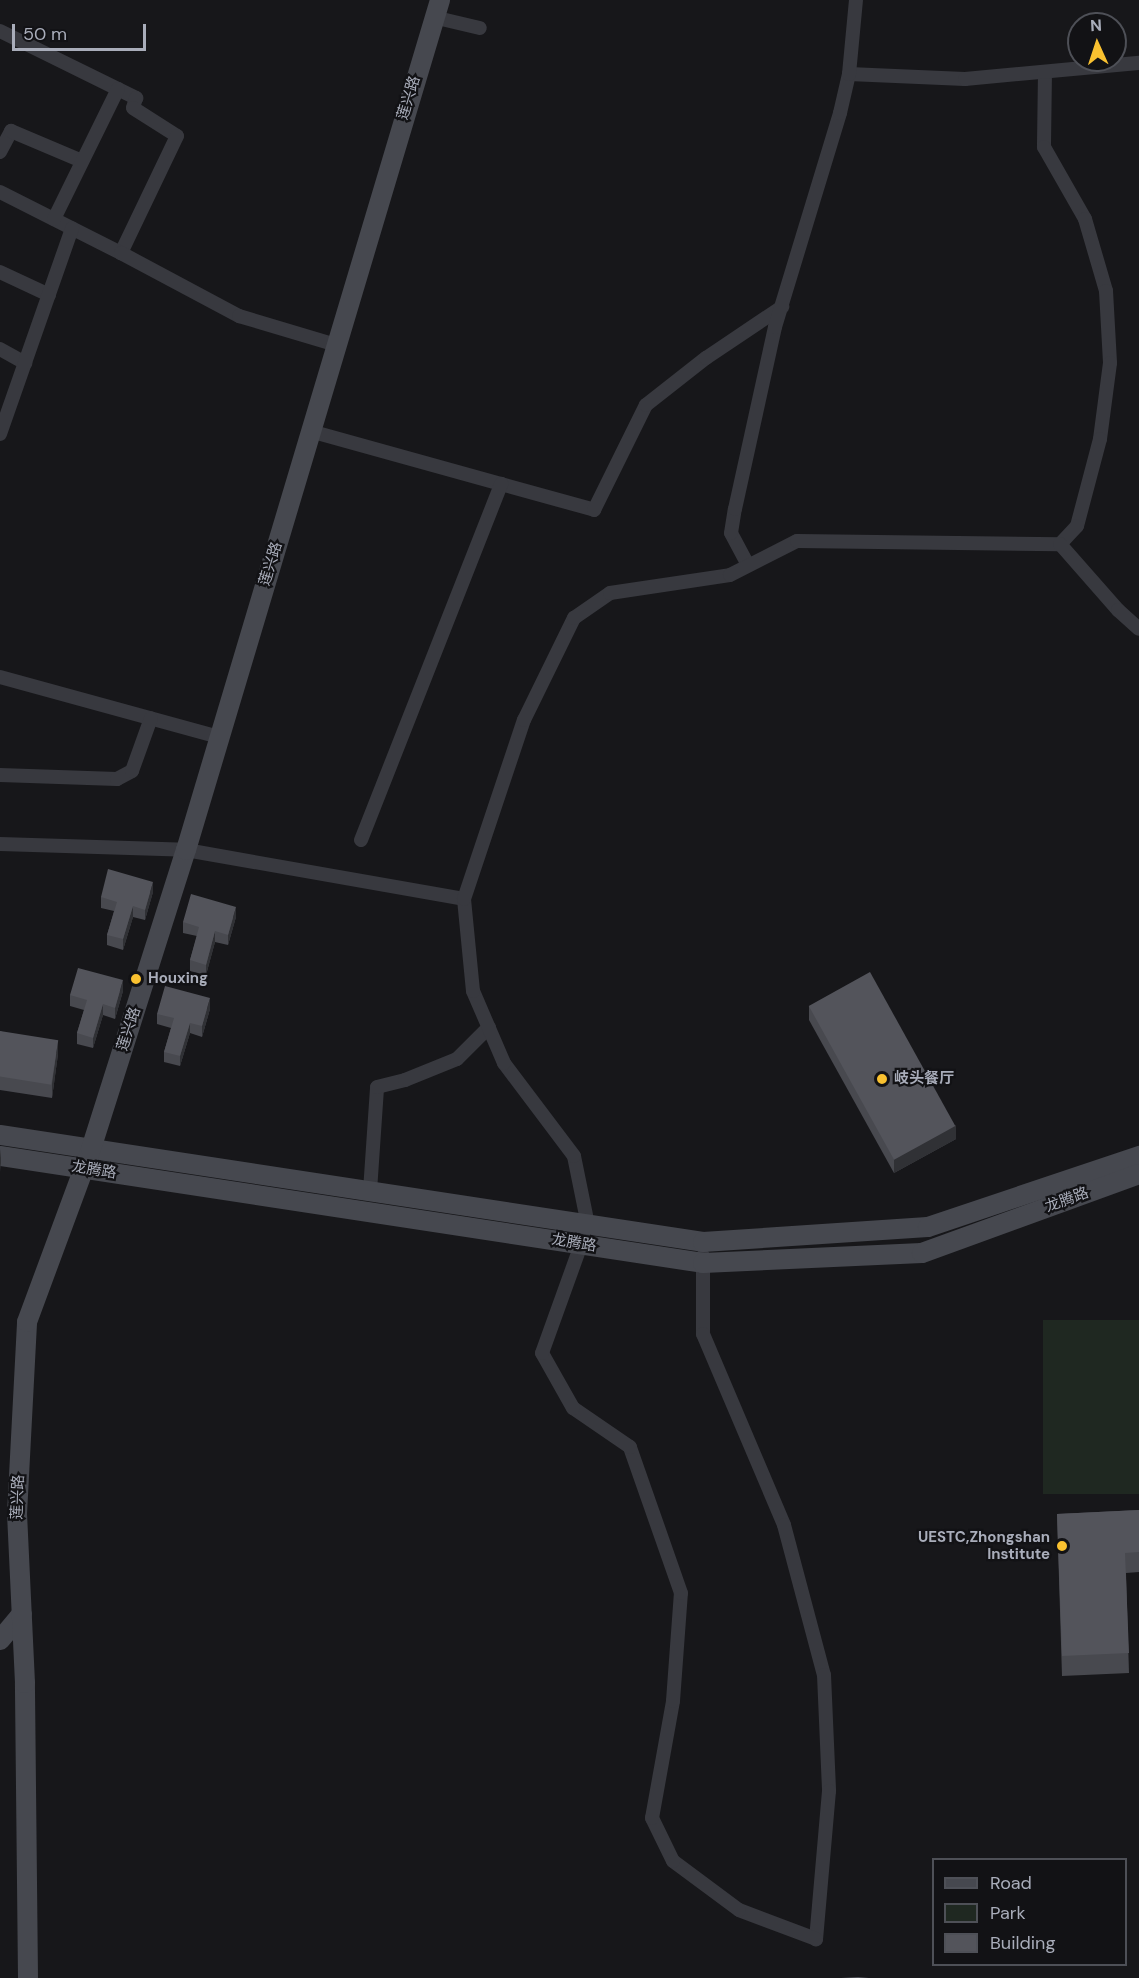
<!DOCTYPE html>
<meta charset="utf-8">
<style>
body{margin:0}
#map{position:relative;width:1139px;height:1978px;overflow:hidden;background:#17171a;font-family:"DM Sans","Noto Sans SC",sans-serif}
div>[style]{position:absolute}
.green>*{inset:0;background:#1f2821;transform-origin:0 0}
.street>*{height:14px;margin:-7px;padding:0 7px;transform-origin:7px;border-radius:7px;background:#38393f}
.secondary>*{height:20px;margin:-10px;padding:0 10px;transform-origin:10px;border-radius:10px;background:#46484f}
.wall>*{inset:0;background:#48494f}
.shaded-wall>*{inset:0;background:#303135}
.building>*{inset:0;background:#53545b;transform-origin:0 0}
.dots>*{width:16px;height:16px;translate:-50% -50%;box-sizing:border-box;border:3px solid #121215;border-radius:50%}
span{translate:-50% -50%;white-space:nowrap;text-align:center;line-height:1.15;-webkit-text-stroke:4.5px #121215;paint-order:stroke}
.street-label{font-size:15px;color:#a9adba}
.poi-label{font-size:15px;color:#a9adba;font-weight:700}
.left{translate:0 -50%;text-align:left}
.right{translate:-100% -50%;text-align:right}
.legend{position:absolute;left:932px;top:1858px;width:195px;height:108px;box-sizing:border-box;background:#121215;border:2px solid #4e5057;margin:0;padding:8px 10px;list-style:none;font-size:18px;color:#a9adba}
.legend li{display:flex;align-items:center;gap:12px;height:30px}
.legend b{width:30px;border:2px solid #4e5057}
.north{position:absolute;left:1067px;top:12px;width:60px;height:60px;box-sizing:border-box;background:#121215;border:2px solid #4e5057;border-radius:50%;rotate:357deg;font-size:16px;font-weight:700;line-height:24px;text-align:center;color:#a9adba}
.north::after{content:'';display:block;margin:auto;width:21px;height:27px;background:#f9c130;clip-path:polygon(50% 0,100% 100%,50% 72%,0 100%)}
.scale{position:absolute;left:12px;top:24px;width:134px;height:27px;box-sizing:border-box;border:3px solid #a9adba;border-top:0;padding-left:8px;font-size:18px;line-height:21px;white-space:nowrap;color:#a9adba;-webkit-text-stroke:4px #121215;paint-order:stroke}
</style>
<div id="map">
<div class="green">
<i style="left:1139px;top:1320px;width:174px;height:96px;rotate:90deg"></i>
</div>
<div class="street">
<i style="left:433px;top:17px;width:48px;rotate:13.2deg"></i>
<i style="left:0;top:31px;width:152px;rotate:26.2deg"></i>
<i style="left:136px;top:98px;width:10px;rotate:107deg"></i>
<i style="left:133px;top:108px;width:52px;rotate:32.5deg"></i>
<i style="left:177px;top:136px;width:130px;rotate:115.6deg"></i>
<i style="left:1045px;top:72px;width:75px;rotate:90.8deg"></i>
<i style="left:1044px;top:147px;width:83px;rotate:60.3deg"></i>
<i style="left:1085px;top:219px;width:75px;rotate:73.7deg"></i>
<i style="left:1106px;top:291px;width:72px;rotate:86.8deg"></i>
<i style="left:1110px;top:363px;width:77px;rotate:97.5deg"></i>
<i style="left:1100px;top:439px;width:90px;rotate:104.8deg"></i>
<i style="left:1077px;top:526px;width:25px;rotate:133deg"></i>
<i style="left:849px;top:74px;width:116px;rotate:2.5deg"></i>
<i style="left:965px;top:79px;width:175px;rotate:-5.3deg"></i>
<i style="left:0;top:152px;width:24px;rotate:-62deg"></i>
<i style="left:11px;top:131px;width:77px;rotate:22.9deg"></i>
<i style="left:0;top:192px;width:136px;rotate:26.8deg"></i>
<i style="left:121px;top:253px;width:134px;rotate:28.1deg"></i>
<i style="left:239px;top:316px;width:101px;rotate:16.6deg"></i>
<i style="left:54px;top:219px;width:145px;rotate:-63.8deg"></i>
<i style="left:0;top:272px;width:54px;rotate:25.1deg"></i>
<i style="left:0;top:349px;width:29px;rotate:29deg"></i>
<i style="left:310px;top:431px;width:295px;rotate:15.5deg"></i>
<i style="left:594px;top:510px;width:117px;rotate:-63.7deg"></i>
<i style="left:646px;top:405px;width:76px;rotate:-38.1deg"></i>
<i style="left:706px;top:358px;width:92px;rotate:-33.9deg"></i>
<i style="left:0;top:434px;width:218px;rotate:-70.7deg"></i>
<i style="left:748px;top:565px;width:36px;rotate:-118deg"></i>
<i style="left:731px;top:533px;width:24px;rotate:-81deg"></i>
<i style="left:735px;top:509px;width:186px;rotate:-77.6deg"></i>
<i style="left:775px;top:327px;width:224px;rotate:-73.1deg"></i>
<i style="left:840px;top:113px;width:40px;rotate:-77deg"></i>
<i style="left:849px;top:74px;width:74px;rotate:-84.6deg"></i>
<i style="left:0;top:677px;width:227px;rotate:15.3deg"></i>
<i style="left:0;top:775px;width:117px;rotate:2deg"></i>
<i style="left:117px;top:779px;width:17px;rotate:-28deg"></i>
<i style="left:132px;top:771px;width:56px;rotate:-70.3deg"></i>
<i style="left:361px;top:840px;width:383px;rotate:-68.5deg"></i>
<i style="left:0;top:844px;width:186px;rotate:1.8deg"></i>
<i style="left:186px;top:850px;width:282px;rotate:10deg"></i>
<i style="left:370px;top:1191px;width:104px;rotate:-86.1deg"></i>
<i style="left:377px;top:1087px;width:29px;rotate:-14deg"></i>
<i style="left:405px;top:1080px;width:56px;rotate:-22deg"></i>
<i style="left:457px;top:1059px;width:45px;rotate:-45deg"></i>
<i style="left:703px;top:1256px;width:78px;rotate:90deg"></i>
<i style="left:703px;top:1334px;width:207px;rotate:67deg"></i>
<i style="left:784px;top:1525px;width:155px;rotate:75.1deg"></i>
<i style="left:824px;top:1675px;width:116px;rotate:87.5deg"></i>
<i style="left:829px;top:1791px;width:149px;rotate:95deg"></i>
<i style="left:816px;top:1939px;width:82px;rotate:-159.4deg"></i>
<i style="left:739px;top:1910px;width:82px;rotate:-143.4deg"></i>
<i style="left:673px;top:1861px;width:48px;rotate:-116deg"></i>
<i style="left:652px;top:1818px;width:119px;rotate:-79.8deg"></i>
<i style="left:673px;top:1701px;width:108px;rotate:-85.8deg"></i>
<i style="left:681px;top:1593px;width:155px;rotate:-109.3deg"></i>
<i style="left:630px;top:1447px;width:69px;rotate:-145.6deg"></i>
<i style="left:573px;top:1408px;width:63px;rotate:-119.4deg"></i>
<i style="left:542px;top:1353px;width:136px;rotate:-70.2deg"></i>
<i style="left:588px;top:1225px;width:70px;rotate:-101.5deg"></i>
<i style="left:574px;top:1156px;width:116px;rotate:-127deg"></i>
<i style="left:504px;top:1063px;width:78px;rotate:-113.3deg"></i>
<i style="left:473px;top:991px;width:92px;rotate:-95.6deg"></i>
<i style="left:464px;top:899px;width:189px;rotate:-71.5deg"></i>
<i style="left:524px;top:720px;width:114px;rotate:-63.9deg"></i>
<i style="left:574px;top:618px;width:44px;rotate:-34.8deg"></i>
<i style="left:610px;top:593px;width:121px;rotate:-8.5deg"></i>
<i style="left:730px;top:575px;width:75px;rotate:-26.9deg"></i>
<i style="left:797px;top:541px;width:263px;rotate:0.7deg"></i>
<i style="left:1060px;top:544px;width:88px;rotate:48.7deg"></i>
<i style="left:1118px;top:610px;width:28px;rotate:42deg"></i>
</div>
<div class="secondary">
<i style="left:0;top:1135px;width:711px;rotate:8.65deg"></i>
<i style="left:703px;top:1242px;width:225px;rotate:-3.8deg"></i>
<i style="left:928px;top:1227px;width:223px;rotate:-18.6deg"></i>
<i style="left:0;top:1156px;width:711px;rotate:8.65deg"></i>
<i style="left:703px;top:1263px;width:219px;rotate:-2.6deg"></i>
<i style="left:922px;top:1253px;width:231px;rotate:-20deg"></i>
<i style="left:0;top:1640px;width:34px;rotate:-50deg"></i>
<i style="left:28px;top:1978px;width:295px;rotate:-90.6deg"></i>
<i style="left:25px;top:1683px;width:169px;rotate:-92.7deg"></i>
<i style="left:17px;top:1514px;width:192px;rotate:-87deg"></i>
<i style="left:27px;top:1322px;width:184px;rotate:-69.7deg"></i>
<i style="left:91px;top:1149px;width:314px;rotate:-72.4deg"></i>
<i style="left:186px;top:850px;width:887px;rotate:-73.36deg"></i>
</div>
<div class="wall">
<i style="clip-path:polygon(153px 892px,145px 920px,133px 917px,123px 950px,107px 945px,107px 935px,114px 911px,101px 908px,101px 897px)"></i>
<i style="clip-path:polygon(236px 917px,228px 945px,215px 942px,206px 975px,190px 971px,190px 960px,197px 936px,183px 933px,183px 922px)"></i>
<i style="clip-path:polygon(123px 991px,115px 1019px,103px 1015px,93px 1048px,77px 1044px,77px 1033px,84px 1010px,70px 1006px,70px 995px)"></i>
<i style="clip-path:polygon(809px 1006px,956px 1139px,894px 1173px,809px 1020px)"></i>
<i style="clip-path:polygon(210px 1009px,202px 1037px,190px 1033px,180px 1066px,164px 1062px,164px 1052px,171px 1028px,157px 1024px,157px 1014px)"></i>
<i style="clip-path:polygon(0 1031px,58px 1054px,52px 1098px,0 1090px)"></i>
<i style="clip-path:polygon(1139px 1510px,1139px 1572px,1126px 1573px,1129px 1673px,1062px 1676px,1057px 1514px)"></i>
</div>
<div class="shaded-wall">
<i style="clip-path:polygon(153px 882px,153px 892px,145px 920px,145px 910px)"></i>
<i style="clip-path:polygon(133px 906px,133px 917px,123px 950px,123px 939px)"></i>
<i style="clip-path:polygon(236px 907px,236px 917px,228px 945px,228px 935px)"></i>
<i style="clip-path:polygon(215px 931px,215px 942px,206px 975px,206px 965px)"></i>
<i style="clip-path:polygon(123px 980px,123px 991px,115px 1019px,115px 1008px)"></i>
<i style="clip-path:polygon(210px 998px,210px 1009px,202px 1037px,202px 1026px)"></i>
<i style="clip-path:polygon(103px 1004px,103px 1015px,93px 1048px,93px 1038px)"></i>
<i style="clip-path:polygon(190px 1023px,190px 1033px,180px 1066px,180px 1056px)"></i>
<i style="clip-path:polygon(58px 1040px,58px 1054px,52px 1098px,52px 1084px)"></i>
<i style="clip-path:polygon(956px 1125px,956px 1139px,894px 1173px,894px 1159px)"></i>
<i style="clip-path:polygon(1px 1149px,1px 1163px,0 1172px,0 1158px)"></i>
</div>
<div class="building">
<i style="clip-path:polygon(108px 869px,153px 882px,145px 910px,133px 906px,123px 939px,107px 935px,117px 902px,101px 897px)"></i>
<i style="clip-path:polygon(191px 894px,236px 907px,228px 935px,215px 931px,206px 965px,190px 960px,199px 927px,183px 922px)"></i>
<i style="clip-path:polygon(78px 968px,123px 980px,115px 1008px,103px 1004px,93px 1038px,77px 1033px,87px 1000px,70px 995px)"></i>
<i style="left:870px;top:972px;width:176px;height:70px;rotate:61deg"></i>
<i style="clip-path:polygon(165px 986px,210px 998px,202px 1026px,190px 1023px,180px 1056px,164px 1052px,174px 1018px,157px 1014px)"></i>
<i style="left:0;top:1031px;width:59px;height:45px;rotate:9deg"></i>
<i style="clip-path:polygon(1139px 1510px,1139px 1552px,1125px 1553px,1129px 1653px,1062px 1656px,1057px 1514px)"></i>
<i style="clip-path:polygon(858px 1977px,869px 1978px,841px 1978px)"></i>
</div>
<div class="dots">
<i style="left:136px;top:979px;background:#f9c130"></i>
<i style="left:882px;top:1079px;background:#f9c130"></i>
<i style="left:1062px;top:1546px;background:#f9c130"></i>
</div>
<div class="street-label">
<span style="left:409px;top:98px;rotate:-73deg">莲兴路</span>
<span style="left:271px;top:564px;rotate:-73deg">莲兴路</span>
<span style="left:129px;top:1029px;rotate:-72deg">莲兴路</span>
<span style="left:94px;top:1170px;rotate:9deg">龙腾路</span>
<span style="left:1067px;top:1200px;rotate:-20deg">龙腾路</span>
<span style="left:574px;top:1243px;rotate:9deg">龙腾路</span>
<span style="left:18px;top:1497px;rotate:-88deg">莲兴路</span>
</div>
<div class="poi-label">
<span class="left" style="left:148px;top:979px">Houxing</span>
<span class="left" style="left:894px;top:1079px">岐头餐厅</span>
<span class="right" style="left:1050px;top:1546px">UESTC,Zhongshan<br>Institute</span>
</div>
<ul class="legend">
<li><b style="height:8px;background:#46484f"></b>Road</li>
<li><b style="height:16px;background:#1f2821"></b>Park</li>
<li><b style="height:16px;background:#53545b"></b>Building</li>
</ul>
<div class="north">N</div>
<div class="scale">50 m</div>
</div>
